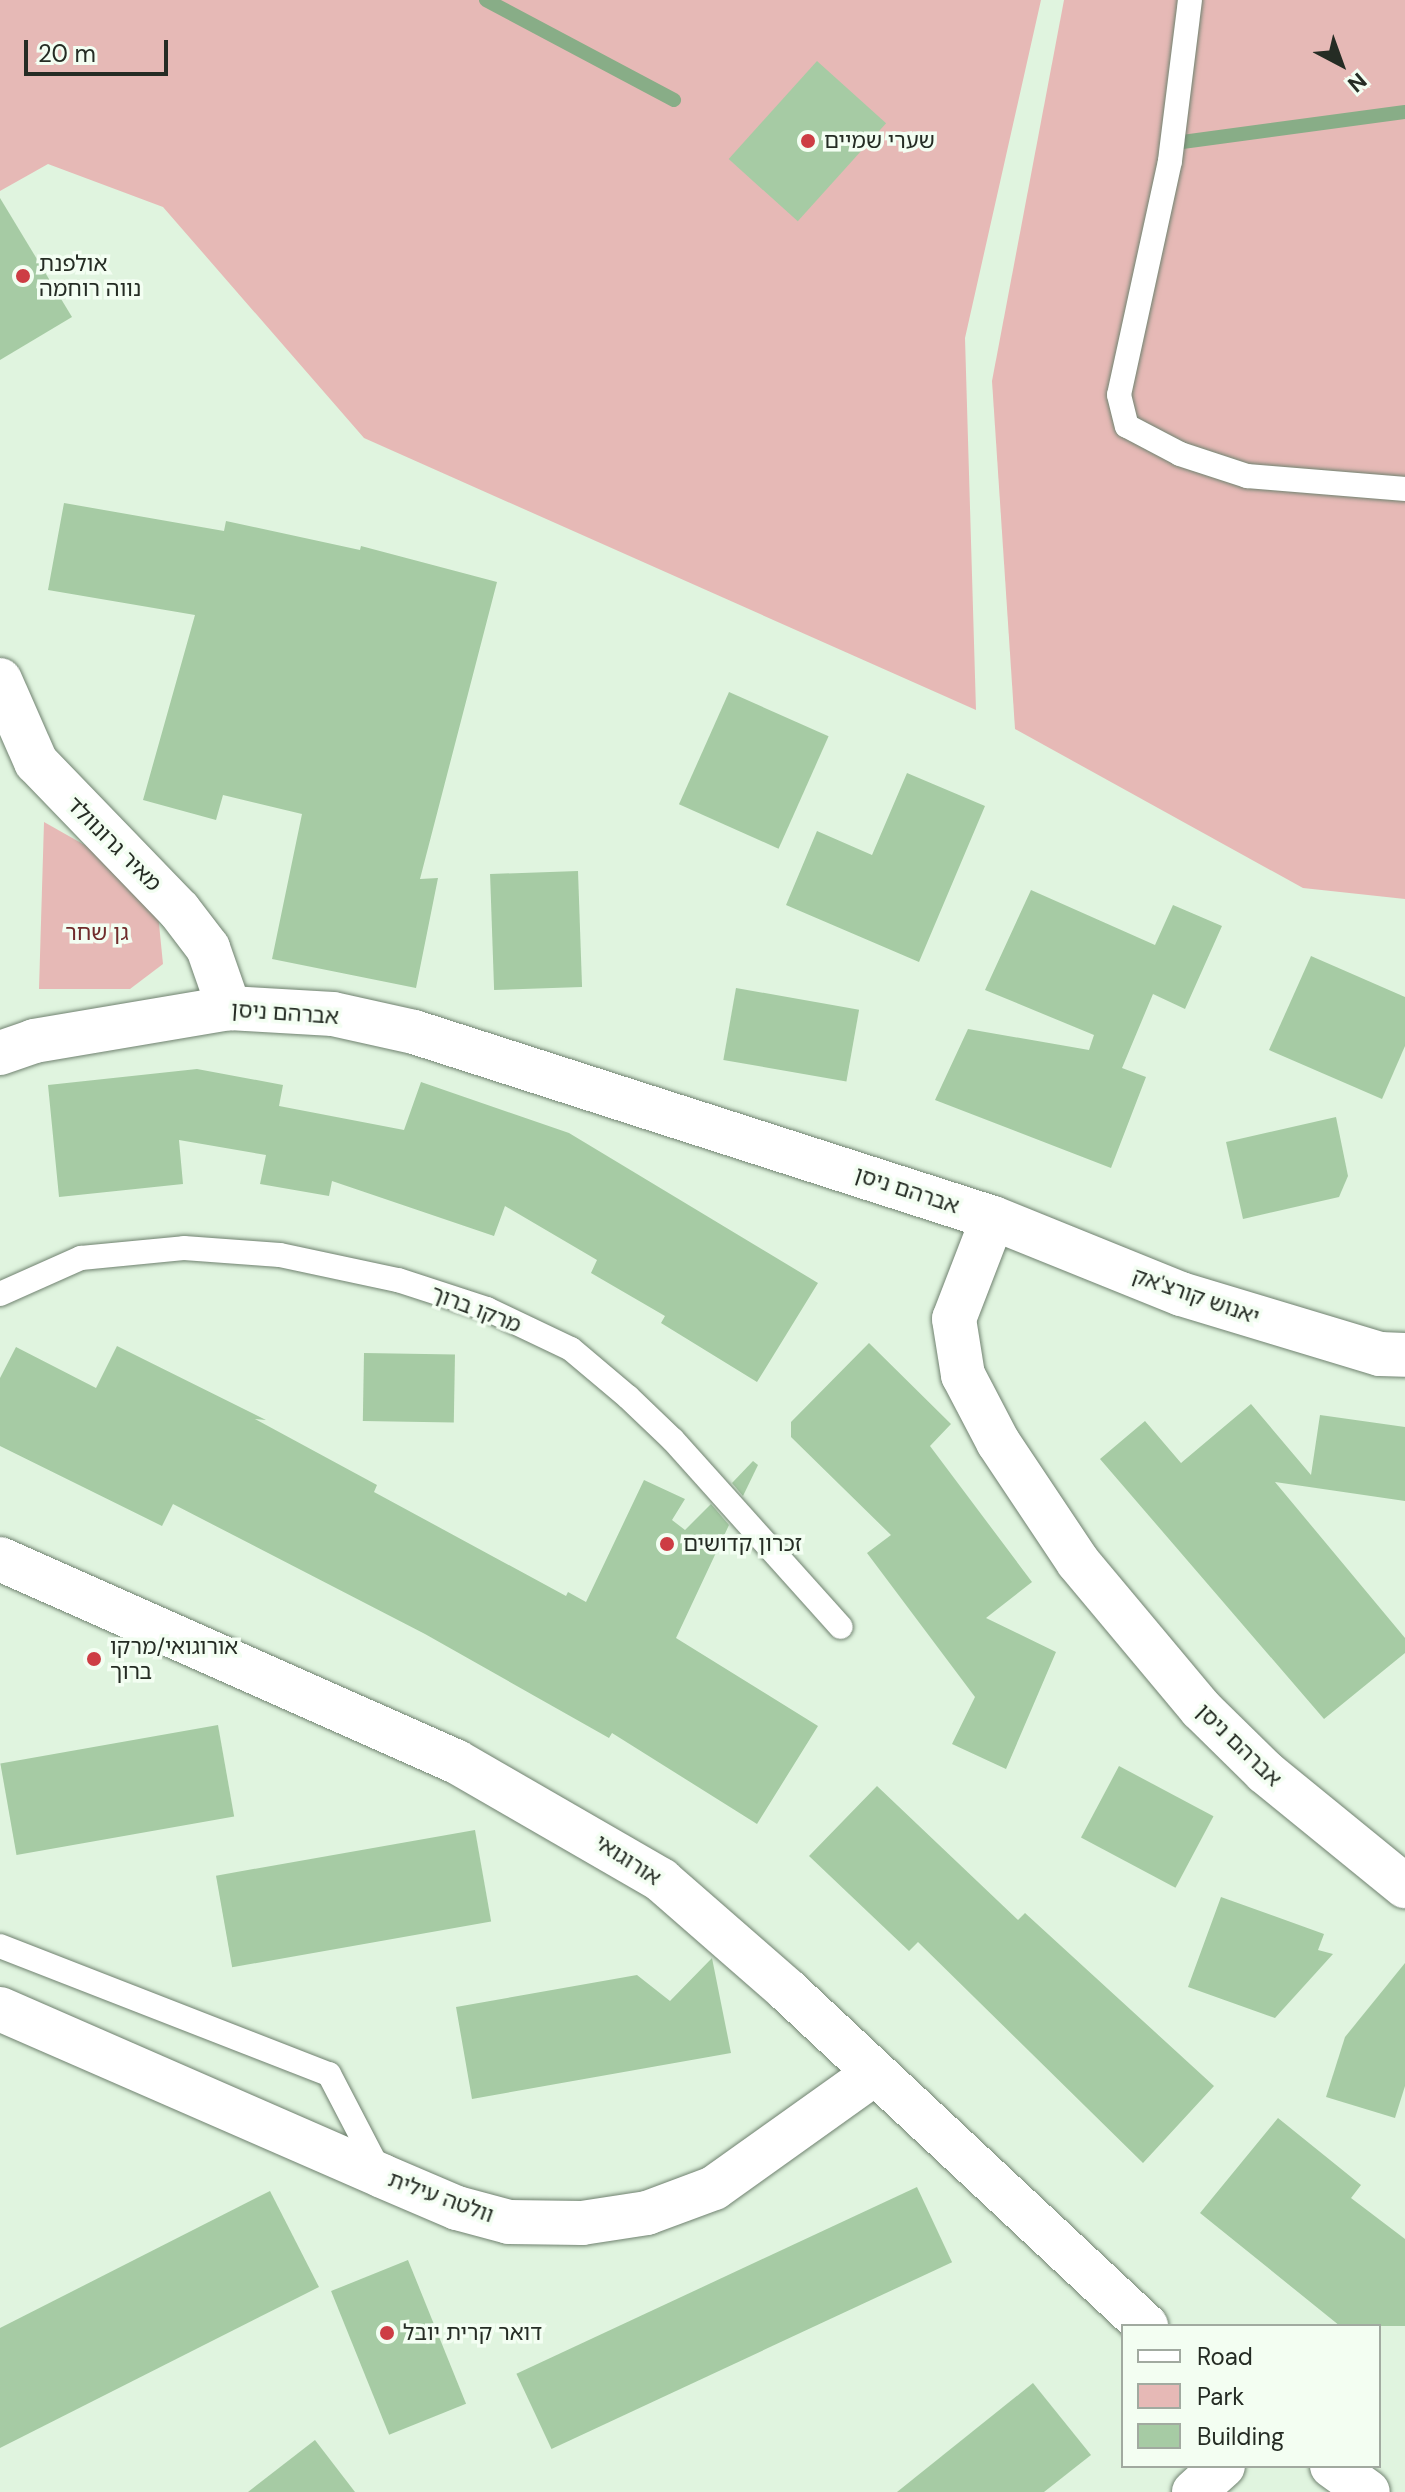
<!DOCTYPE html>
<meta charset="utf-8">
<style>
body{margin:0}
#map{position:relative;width:1405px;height:2492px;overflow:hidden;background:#e0f4df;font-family:"DM Sans","Noto Sans Hebrew",sans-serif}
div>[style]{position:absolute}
.green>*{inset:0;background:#e6b9b6}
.stream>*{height:14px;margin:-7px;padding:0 7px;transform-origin:7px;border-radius:7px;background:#88ad87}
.building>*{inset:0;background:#a6cba4;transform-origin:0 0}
.roads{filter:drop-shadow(0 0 2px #708270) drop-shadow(0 0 2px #708270)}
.lane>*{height:24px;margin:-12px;padding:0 12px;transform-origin:12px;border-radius:12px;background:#fff}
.street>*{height:44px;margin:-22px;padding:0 22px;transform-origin:22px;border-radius:22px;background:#fff}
.secondary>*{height:44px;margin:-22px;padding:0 22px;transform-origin:22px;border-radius:22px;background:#fff}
.dots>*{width:22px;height:22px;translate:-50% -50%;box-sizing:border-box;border:4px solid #f3fef2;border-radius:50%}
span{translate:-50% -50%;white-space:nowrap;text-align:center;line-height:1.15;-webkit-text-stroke:7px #f3fef2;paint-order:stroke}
.poi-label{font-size:22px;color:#252c24}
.left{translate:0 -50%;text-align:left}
.street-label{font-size:22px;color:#252c24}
.park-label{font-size:22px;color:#702c2c}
.legend{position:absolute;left:1121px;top:2324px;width:260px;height:144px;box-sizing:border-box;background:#f3fef2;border:2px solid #a1aaa0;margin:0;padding:10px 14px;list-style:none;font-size:24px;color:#252c24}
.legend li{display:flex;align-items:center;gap:16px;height:40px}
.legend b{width:40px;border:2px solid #a1aaa0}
.north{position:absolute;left:1301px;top:24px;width:80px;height:80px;-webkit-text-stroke:6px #f3fef2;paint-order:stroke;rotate:139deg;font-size:22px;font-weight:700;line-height:32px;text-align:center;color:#252c24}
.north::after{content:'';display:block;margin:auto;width:28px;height:36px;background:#252c24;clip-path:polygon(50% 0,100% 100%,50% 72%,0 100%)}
.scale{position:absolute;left:24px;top:40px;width:144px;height:36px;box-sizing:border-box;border:4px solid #252c24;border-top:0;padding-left:10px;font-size:24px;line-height:28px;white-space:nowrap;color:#252c24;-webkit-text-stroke:6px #f3fef2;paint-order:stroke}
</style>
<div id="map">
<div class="green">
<i style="clip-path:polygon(0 0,1041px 0,965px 338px,976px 710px,364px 438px,163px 207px,48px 164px,0 191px)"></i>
<i style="clip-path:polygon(1064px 0,1405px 0,1405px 899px,1303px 888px,1015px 729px,992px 381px)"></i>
<i style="clip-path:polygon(44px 822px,90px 848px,158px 914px,163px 964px,130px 989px,39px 989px)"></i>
</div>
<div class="stream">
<i style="left:486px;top:0;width:213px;rotate:28deg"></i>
<i style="left:1175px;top:143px;width:232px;rotate:-7.7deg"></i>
</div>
<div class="building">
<i style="left:817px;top:61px;width:93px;height:132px;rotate:42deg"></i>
<i style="clip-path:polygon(0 198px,72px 317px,0 360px)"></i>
<i style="clip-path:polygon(64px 503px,224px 531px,226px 521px,360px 550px,361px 546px,497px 582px,420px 879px,438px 878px,416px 988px,272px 959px,302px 814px,223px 795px,216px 820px,143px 800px,195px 615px,48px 590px)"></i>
<i style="left:729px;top:692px;width:109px;height:123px;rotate:24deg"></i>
<i style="clip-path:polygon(907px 773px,985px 806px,919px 962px,786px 905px,817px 831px,872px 855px)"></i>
<i style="left:578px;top:871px;width:116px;height:88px;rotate:88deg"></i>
<i style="clip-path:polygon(1031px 890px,1155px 945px,1173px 905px,1222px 926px,1185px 1009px,1153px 994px,1122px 1068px,1146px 1077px,1111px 1168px,935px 1100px,968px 1029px,1089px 1050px,1094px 1035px,985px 990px)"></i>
<i style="clip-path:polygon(1311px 956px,1405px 997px,1405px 1046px,1382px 1099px,1269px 1050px)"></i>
<i style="left:736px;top:988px;width:125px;height:73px;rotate:10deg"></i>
<i style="clip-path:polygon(197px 1069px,283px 1085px,279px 1106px,404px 1130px,421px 1082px,569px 1133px,818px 1283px,757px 1382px,661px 1323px,665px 1316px,591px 1273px,597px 1260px,505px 1206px,494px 1236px,332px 1181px,329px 1196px,260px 1184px,266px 1155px,179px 1140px,183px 1184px,59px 1197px,48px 1085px)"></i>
<i style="clip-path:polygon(1336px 1117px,1348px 1176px,1339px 1197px,1243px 1219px,1226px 1142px)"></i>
<i style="clip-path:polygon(869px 1343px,951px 1424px,930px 1446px,1032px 1582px,986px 1618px,1056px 1652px,1006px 1769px,952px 1744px,975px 1697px,867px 1553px,891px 1535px,791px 1437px,791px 1422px)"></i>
<i style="clip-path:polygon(117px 1346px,266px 1420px,255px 1419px,377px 1485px,374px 1492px,566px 1596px,568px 1592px,586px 1602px,644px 1480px,685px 1499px,672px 1520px,685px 1530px,711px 1504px,729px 1525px,676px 1638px,818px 1726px,757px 1824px,612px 1733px,609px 1738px,425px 1634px,173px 1504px,162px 1526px,0 1446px,0 1378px,16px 1347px,96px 1388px)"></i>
<i style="left:364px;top:1353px;width:91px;height:68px;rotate:1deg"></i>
<i style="clip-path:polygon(1251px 1404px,1311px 1475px,1320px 1415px,1405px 1427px,1405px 1501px,1275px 1482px,1405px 1638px,1405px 1653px,1324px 1719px,1100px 1459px,1145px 1421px,1181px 1463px)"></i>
<i style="clip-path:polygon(753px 1461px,758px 1465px,743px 1496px,732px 1483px)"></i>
<i style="left:218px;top:1725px;width:93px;height:221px;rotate:80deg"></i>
<i style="left:1119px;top:1766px;width:107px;height:81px;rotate:28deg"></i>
<i style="clip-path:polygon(877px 1786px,1018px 1920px,1025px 1913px,1214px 2086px,1143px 2163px,918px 1942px,909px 1951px,809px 1856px)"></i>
<i style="left:475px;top:1830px;width:93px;height:263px;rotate:80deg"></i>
<i style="clip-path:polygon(1221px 1897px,1324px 1934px,1318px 1950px,1333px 1954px,1275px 2018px,1188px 1987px)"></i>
<i style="clip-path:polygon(712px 1958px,731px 2053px,472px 2099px,456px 2007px,637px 1975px,670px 2001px)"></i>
<i style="clip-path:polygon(1405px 1963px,1405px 2086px,1395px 2118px,1326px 2097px,1345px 2037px)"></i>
<i style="clip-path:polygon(1278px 2118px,1361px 2185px,1351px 2198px,1405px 2239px,1405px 2326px,1340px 2326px,1200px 2213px)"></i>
<i style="left:917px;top:2187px;width:83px;height:442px;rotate:65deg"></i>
<i style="clip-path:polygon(270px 2191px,319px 2287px,0 2448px,0 2328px)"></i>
<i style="left:408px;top:2260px;width:155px;height:83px;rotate:68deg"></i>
<i style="clip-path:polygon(1033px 2383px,1091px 2455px,1044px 2492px,897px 2492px)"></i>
<i style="clip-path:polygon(315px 2440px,355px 2492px,248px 2492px)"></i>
</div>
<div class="roads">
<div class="lane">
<i style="left:1190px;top:0;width:162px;rotate:97.1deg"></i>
<i style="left:1170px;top:161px;width:239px;rotate:102.3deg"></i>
<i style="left:1119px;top:395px;width:32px;rotate:76deg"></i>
<i style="left:1127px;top:426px;width:60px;rotate:27.8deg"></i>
<i style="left:1180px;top:454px;width:71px;rotate:18.2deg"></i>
<i style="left:1247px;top:476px;width:159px;rotate:4.7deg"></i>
<i style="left:0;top:1294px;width:89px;rotate:-24deg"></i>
<i style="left:81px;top:1258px;width:103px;rotate:-5.5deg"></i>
<i style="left:184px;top:1248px;width:96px;rotate:4.2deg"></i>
<i style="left:280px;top:1255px;width:121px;rotate:12deg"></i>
<i style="left:398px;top:1280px;width:94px;rotate:18deg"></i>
<i style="left:487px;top:1309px;width:93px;rotate:25.5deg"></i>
<i style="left:571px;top:1349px;width:75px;rotate:40.1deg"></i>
<i style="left:628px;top:1397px;width:62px;rotate:43.7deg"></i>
<i style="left:673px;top:1440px;width:251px;rotate:48.1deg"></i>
<i style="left:0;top:1946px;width:353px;rotate:21.3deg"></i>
<i style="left:329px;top:2074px;width:113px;rotate:62.5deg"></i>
</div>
<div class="street">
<i style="left:0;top:680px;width:90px;rotate:66.3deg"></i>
<i style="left:36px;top:762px;width:206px;rotate:46deg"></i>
<i style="left:179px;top:910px;width:48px;rotate:52.7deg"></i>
<i style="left:208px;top:948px;width:64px;rotate:70.7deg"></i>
<i style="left:0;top:1053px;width:36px;rotate:-19deg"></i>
<i style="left:34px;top:1041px;width:198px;rotate:-9.6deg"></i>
<i style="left:229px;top:1008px;width:104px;rotate:3.3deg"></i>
<i style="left:333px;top:1014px;width:83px;rotate:12.5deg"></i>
<i style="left:414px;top:1032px;width:608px;rotate:17.81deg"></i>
<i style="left:993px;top:1218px;width:203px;rotate:22deg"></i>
<i style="left:1181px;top:1294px;width:208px;rotate:16.8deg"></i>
<i style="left:1380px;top:1354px;width:25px;rotate:2deg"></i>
<i style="left:993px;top:1218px;width:108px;rotate:111.1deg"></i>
<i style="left:954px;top:1319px;width:57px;rotate:80.9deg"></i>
<i style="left:963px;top:1375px;width:76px;rotate:62.4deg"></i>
<i style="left:998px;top:1442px;width:144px;rotate:56.3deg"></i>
<i style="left:1078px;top:1562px;width:192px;rotate:50.1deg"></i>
<i style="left:1201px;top:1709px;width:90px;rotate:44.5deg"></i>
<i style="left:1265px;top:1772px;width:181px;rotate:39.2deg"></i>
<i style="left:0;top:2009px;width:417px;rotate:23.6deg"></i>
<i style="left:382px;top:2176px;width:82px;rotate:23.1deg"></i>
<i style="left:457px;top:2208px;width:54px;rotate:15.1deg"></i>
<i style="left:509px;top:2222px;width:73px;rotate:0.8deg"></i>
<i style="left:582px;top:2223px;width:66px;rotate:-8.7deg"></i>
<i style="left:647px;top:2213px;width:72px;rotate:-20.5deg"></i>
<i style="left:714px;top:2188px;width:196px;rotate:-35.5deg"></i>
<i style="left:1194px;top:2492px;width:39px;rotate:-42deg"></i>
</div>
<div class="secondary">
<i style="left:0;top:1559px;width:500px;rotate:23.95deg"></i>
<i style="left:457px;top:1762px;width:236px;rotate:30deg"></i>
<i style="left:661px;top:1880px;width:167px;rotate:41.1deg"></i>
<i style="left:787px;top:1990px;width:492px;rotate:43.1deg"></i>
<i style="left:1332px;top:2466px;width:44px;rotate:35.8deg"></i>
</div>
</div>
<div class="dots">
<i style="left:808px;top:141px;background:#cd3d44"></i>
<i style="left:23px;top:276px;background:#cd3d44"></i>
<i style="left:667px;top:1544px;background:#cd3d44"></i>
<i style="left:94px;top:1659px;background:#cd3d44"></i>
<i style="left:387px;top:2333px;background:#cd3d44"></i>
</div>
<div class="poi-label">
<span class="left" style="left:824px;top:141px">שערי שמיים</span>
<span class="left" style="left:39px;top:276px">אולפנת<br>נווה רוחמה</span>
<span class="left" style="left:683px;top:1544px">זכרון קדושים</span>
<span class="left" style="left:110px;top:1659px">אורוגואי/מרקו<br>ברוך</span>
<span class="left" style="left:403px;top:2333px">דואר קרית יובל</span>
</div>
<div class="street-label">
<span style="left:114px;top:844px;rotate:45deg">מאיר גרונוולד</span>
<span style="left:285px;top:1013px;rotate:4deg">אברהם ניסן</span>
<span style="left:907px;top:1190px;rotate:18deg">אברהם ניסן</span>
<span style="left:1196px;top:1296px;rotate:19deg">יאנוש קורצ'אק</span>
<span style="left:476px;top:1309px;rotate:21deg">מרקו ברוך</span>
<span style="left:1239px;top:1745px;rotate:44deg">אברהם ניסן</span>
<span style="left:628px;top:1860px;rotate:33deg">אורוגואי</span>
<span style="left:441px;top:2197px;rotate:20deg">וולטה עילית</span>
</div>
<div class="park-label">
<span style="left:97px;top:933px">גן שחר</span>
</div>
<ul class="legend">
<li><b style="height:10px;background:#fff"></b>Road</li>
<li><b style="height:22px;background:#e6b9b6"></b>Park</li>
<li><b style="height:22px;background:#a6cba4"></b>Building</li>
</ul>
<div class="north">N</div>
<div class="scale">20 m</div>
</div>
